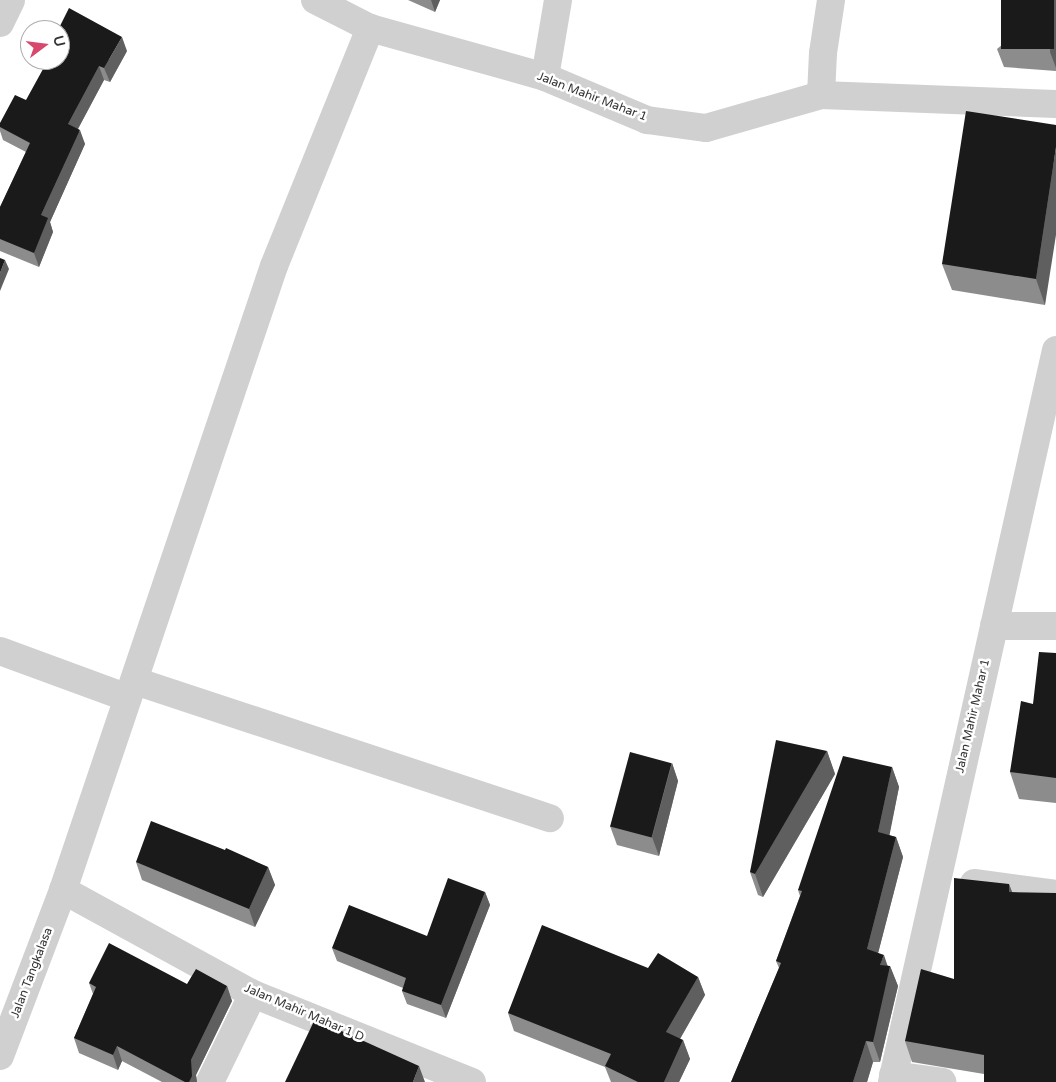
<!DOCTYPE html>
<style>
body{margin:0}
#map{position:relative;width:1056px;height:1082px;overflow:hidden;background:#fff;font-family:"Varela Round",sans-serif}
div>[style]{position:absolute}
.street>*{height:28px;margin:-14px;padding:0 14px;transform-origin:14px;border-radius:14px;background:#d0d0d0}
.wall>*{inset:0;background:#8c8c8c}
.shaded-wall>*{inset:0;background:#5f5f5f}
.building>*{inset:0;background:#1a1a1a;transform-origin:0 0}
span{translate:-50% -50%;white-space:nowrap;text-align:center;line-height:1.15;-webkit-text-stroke:5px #fff;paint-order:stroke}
.street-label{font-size:12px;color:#333}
.north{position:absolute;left:20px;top:20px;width:50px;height:50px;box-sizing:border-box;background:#fff;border:1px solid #adadad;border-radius:50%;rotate:75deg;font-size:14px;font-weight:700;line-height:20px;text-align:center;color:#333}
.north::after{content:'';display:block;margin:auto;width:18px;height:22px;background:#d7486c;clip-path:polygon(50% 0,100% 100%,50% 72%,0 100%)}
</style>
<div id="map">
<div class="street">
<i style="left:315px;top:0;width:62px;rotate:27deg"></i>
<i style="left:370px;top:28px;width:182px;rotate:15.6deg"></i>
<i style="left:545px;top:77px;width:111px;rotate:22.9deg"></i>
<i style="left:647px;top:120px;width:60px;rotate:7.7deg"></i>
<i style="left:706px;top:128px;width:120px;rotate:-16deg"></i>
<i style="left:821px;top:95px;width:235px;rotate:2.2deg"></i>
<i style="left:0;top:23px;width:25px;rotate:-64deg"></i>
<i style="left:545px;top:77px;width:78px;rotate:-80.4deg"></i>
<i style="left:821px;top:95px;width:42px;rotate:-87.3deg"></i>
<i style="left:823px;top:53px;width:54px;rotate:-81.4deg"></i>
<i style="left:994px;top:626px;width:62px"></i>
<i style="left:0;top:651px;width:136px;rotate:20.2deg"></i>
<i style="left:135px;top:681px;width:437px;rotate:18.3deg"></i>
<i style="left:974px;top:883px;width:83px;rotate:7.6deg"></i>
<i style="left:63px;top:890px;width:217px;rotate:28.7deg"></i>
<i style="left:253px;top:994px;width:236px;rotate:21.9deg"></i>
<i style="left:0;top:1056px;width:178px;rotate:-69.2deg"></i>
<i style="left:63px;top:890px;width:659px;rotate:-71.32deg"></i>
<i style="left:274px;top:266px;width:257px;rotate:-68deg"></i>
<i style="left:893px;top:1075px;width:50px;rotate:8deg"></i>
<i style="left:210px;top:1082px;width:98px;rotate:-64deg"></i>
<i style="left:892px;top:1082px;width:750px;rotate:-77.37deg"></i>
</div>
<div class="wall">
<i style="clip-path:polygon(408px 0,440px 0,435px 12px)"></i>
<i style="clip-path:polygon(1056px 0,1056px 71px,1004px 67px,997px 49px)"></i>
<i style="clip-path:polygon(127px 51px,110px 82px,104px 80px,78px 129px,85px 144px,50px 222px,53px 232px,39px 267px,0 251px,0 207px,26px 152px,3px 140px,0 131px,0 123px,26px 100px)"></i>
<i style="clip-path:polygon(1056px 125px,1045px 305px,952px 290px,942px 264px)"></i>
<i style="clip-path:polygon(1056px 653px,1056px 803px,1019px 799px,1010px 772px,1033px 704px)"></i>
<i style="clip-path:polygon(827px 751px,835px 774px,763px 897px,758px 895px,750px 872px)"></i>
<i style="clip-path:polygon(672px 763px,678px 781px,659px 856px,617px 845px,610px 826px)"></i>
<i style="clip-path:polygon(892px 767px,899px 787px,889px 835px,896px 837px,903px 857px,878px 953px,888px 966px,890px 966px,898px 986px,880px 1062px,873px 1062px,867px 1082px,731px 1082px,779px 968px,776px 961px,800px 896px,798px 890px)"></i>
<i style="clip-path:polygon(225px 850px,268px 867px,275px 885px,255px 927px,142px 880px,136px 862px)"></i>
<i style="clip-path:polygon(1009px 884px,1012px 892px,984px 1074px,912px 1062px,905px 1041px,954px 979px)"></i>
<i style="clip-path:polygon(485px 892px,490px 905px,446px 1018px,407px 1004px,402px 991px,403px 988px,337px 961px,332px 948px,427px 936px)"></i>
<i style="clip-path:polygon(648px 968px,698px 977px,705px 995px,680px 1039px,683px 1040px,690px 1059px,679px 1082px,611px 1082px,605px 1067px,514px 1031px,508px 1013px)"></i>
<i style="clip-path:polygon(89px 983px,187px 984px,227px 986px,232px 1001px,196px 1075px,197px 1082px,162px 1082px,122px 1061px,118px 1070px,79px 1053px,74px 1038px,93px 994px)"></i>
</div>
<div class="shaded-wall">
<i style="clip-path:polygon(431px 0,440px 0,435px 12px)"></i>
<i style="clip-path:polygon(1054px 0,1056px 0,1056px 68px,1050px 52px)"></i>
<i style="clip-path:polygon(122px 37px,127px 51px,110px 82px,104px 68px)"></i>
<i style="clip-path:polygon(99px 66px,104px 80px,73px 138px,68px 124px)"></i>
<i style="clip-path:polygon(80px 130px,85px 144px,50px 222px,53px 232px,39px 267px,34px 253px,41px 215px)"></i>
<i style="clip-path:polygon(1056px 147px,1056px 235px,1045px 305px,1036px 279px)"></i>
<i style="clip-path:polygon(5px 260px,9px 269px,0 291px,0 273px)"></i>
<i style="clip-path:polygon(827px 751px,835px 774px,763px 897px,755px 874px)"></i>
<i style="clip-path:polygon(672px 763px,678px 781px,659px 856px,652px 837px)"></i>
<i style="clip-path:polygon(892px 767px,899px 787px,886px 853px,878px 832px)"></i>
<i style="clip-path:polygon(896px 837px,903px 857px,874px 969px,867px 949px)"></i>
<i style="clip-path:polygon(268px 867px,275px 885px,255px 927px,249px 909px)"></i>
<i style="clip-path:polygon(1009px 884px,1017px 905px,1009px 892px)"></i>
<i style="clip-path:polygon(485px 892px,490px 905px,446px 1018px,441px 1005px)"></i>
<i style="clip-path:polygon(884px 955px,889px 970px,890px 966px,898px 986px,880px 1062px,873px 1042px,880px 965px)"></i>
<i style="clip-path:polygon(698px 977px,705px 995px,673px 1051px,666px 1032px)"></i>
<i style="clip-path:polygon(227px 986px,232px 1001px,196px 1075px,197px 1082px,189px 1082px,191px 1060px)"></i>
<i style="clip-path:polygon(683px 1040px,690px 1059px,679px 1082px,664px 1082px)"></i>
<i style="clip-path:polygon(866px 1041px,873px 1062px,867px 1082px,853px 1082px)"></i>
<i style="clip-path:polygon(117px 1046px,122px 1061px,118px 1070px,113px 1055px)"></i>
<i style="clip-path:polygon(419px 1066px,425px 1082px,413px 1082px)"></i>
</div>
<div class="building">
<i style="left:1001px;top:0;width:53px;height:49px"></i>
<i style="clip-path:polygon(69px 8px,122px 37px,104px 68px,99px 66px,68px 124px,80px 130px,41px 215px,48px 218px,34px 253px,0 239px,0 207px,30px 143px,0 127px,0 123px,15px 95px,26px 100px,48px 60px,60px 60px,60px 30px,58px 30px)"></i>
<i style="clip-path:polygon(966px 111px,1056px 125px,1056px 147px,1036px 279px,942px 264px)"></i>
<i style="clip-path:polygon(0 258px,5px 260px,0 273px)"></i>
<i style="clip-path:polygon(1039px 652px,1056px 653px,1056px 778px,1010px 772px,1021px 701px,1033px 704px)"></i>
<i style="clip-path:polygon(776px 740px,827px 751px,755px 874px,750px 872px)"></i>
<i style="left:630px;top:752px;width:43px;height:77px;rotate:15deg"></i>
<i style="clip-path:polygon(843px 756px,892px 767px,878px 832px,896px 837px,867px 949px,884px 955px,880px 965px,890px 966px,873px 1042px,866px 1041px,853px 1082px,731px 1082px,781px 963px,776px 961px,802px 891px,798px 890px)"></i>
<i style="clip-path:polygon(151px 821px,225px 850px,226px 848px,268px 867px,249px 909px,136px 862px)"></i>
<i style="clip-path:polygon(448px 878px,485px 892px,441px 1005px,402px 991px,406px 978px,332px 948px,349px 905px,427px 936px)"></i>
<i style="clip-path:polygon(954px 878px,1009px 884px,1009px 892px,1056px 893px,1056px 1082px,984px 1082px,984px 1055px,905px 1041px,921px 969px,954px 979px)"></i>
<i style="clip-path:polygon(542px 925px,648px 968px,658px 953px,698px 977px,666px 1032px,683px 1040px,664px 1082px,638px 1082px,605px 1066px,611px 1054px,508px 1013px)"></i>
<i style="clip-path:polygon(109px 943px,187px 984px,196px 969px,227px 986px,191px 1060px,192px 1076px,189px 1082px,185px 1082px,117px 1046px,113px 1055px,74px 1038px,96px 987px,89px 983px)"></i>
<i style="clip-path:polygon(315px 1019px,419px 1066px,413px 1082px,285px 1082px)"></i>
</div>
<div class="street-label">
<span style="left:592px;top:97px;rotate:21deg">Jalan Mahir Mahar 1</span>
<span style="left:973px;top:716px;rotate:-77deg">Jalan Mahir Mahar 1</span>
<span style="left:32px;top:973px;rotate:-69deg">Jalan Tangkalasa</span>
<span style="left:304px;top:1013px;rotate:23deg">Jalan Mahir Mahar 1 D</span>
</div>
<div class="north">U</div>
</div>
